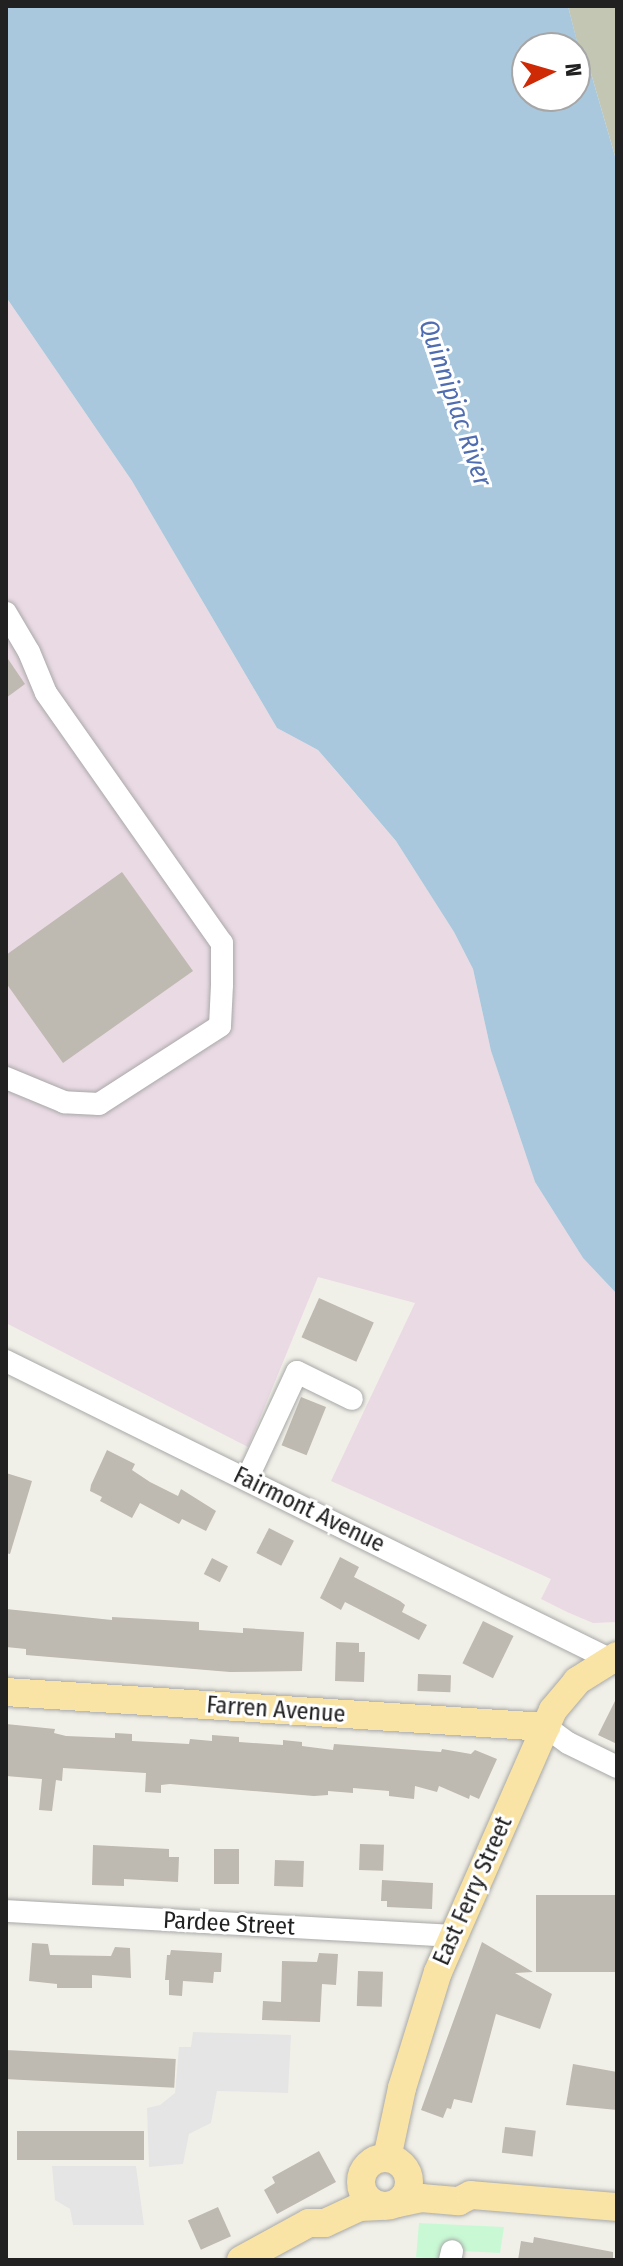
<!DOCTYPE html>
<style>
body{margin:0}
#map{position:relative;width:623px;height:2266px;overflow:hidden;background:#f1f0e8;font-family:"Fira Sans Condensed",sans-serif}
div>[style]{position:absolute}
.industrial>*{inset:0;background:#eadae4}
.construction>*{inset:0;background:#c2c6b3}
.park>*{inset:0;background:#c8f9d4}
.parking>*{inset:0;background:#e5e5e5}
.water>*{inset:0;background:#aac8dd}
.building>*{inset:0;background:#beb9b1;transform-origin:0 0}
.roads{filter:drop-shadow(0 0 2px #a8a8a8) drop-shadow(0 0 2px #a8a8a8)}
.minor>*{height:22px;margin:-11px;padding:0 11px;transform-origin:11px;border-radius:11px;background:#fff}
.major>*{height:28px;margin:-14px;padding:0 14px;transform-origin:14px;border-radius:14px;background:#fae4a5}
.major>.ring{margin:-14px;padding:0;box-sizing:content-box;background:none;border:28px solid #fae4a5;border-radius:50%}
span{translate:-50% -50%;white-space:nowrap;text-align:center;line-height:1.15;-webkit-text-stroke:6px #fff;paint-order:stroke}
.street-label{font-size:24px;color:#212121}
.water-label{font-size:26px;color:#4f6db0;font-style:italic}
.frame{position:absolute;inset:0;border:8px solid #212121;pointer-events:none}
.north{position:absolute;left:511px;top:32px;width:80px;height:80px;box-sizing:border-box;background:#fff;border:2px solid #a6a6a6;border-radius:50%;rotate:85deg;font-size:22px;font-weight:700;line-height:32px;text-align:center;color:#212121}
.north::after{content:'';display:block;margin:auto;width:28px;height:36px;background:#cd2a05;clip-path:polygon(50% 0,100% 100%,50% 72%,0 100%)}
</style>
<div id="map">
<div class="industrial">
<i style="clip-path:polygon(6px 297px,132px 481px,277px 728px,318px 750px,396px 841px,454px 932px,473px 969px,491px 1051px,535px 1182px,583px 1258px,617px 1294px,617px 1622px,593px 1623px,567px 1612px,541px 1599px,551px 1579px,331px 1481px,415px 1303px,318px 1277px,248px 1447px,6px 1323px)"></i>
</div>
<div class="construction">
<i style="clip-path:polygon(568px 6px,617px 6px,617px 163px,584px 49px,579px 50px)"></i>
</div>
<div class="park">
<i style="clip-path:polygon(419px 2223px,504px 2227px,500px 2253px,461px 2251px,451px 2260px,416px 2257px)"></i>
</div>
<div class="parking">
<i style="clip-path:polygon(193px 2032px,291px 2035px,288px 2093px,217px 2091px,211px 2123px,189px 2134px,183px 2164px,149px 2167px,147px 2108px,160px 2105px,175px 2093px,179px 2047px,191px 2047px)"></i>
<i style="clip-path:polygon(52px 2166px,136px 2166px,144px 2225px,73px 2225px,70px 2209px,55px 2200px)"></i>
</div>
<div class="water">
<i style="clip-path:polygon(evenodd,6px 6px,568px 6px,579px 49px,584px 49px,617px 163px,617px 1294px,583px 1258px,535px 1182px,491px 1051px,473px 969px,454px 932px,396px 841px,344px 780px,318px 750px,277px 728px,132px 481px,6px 297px,6px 6px,527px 48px,575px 48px,575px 96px,527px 96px,527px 48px)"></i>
</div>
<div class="building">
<i style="clip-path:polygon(6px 656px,25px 684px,6px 698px)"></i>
<i style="clip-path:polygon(122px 872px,193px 971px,63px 1063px,6px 983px,6px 955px)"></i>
<i style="left:319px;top:1298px;width:60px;height:43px;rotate:24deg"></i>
<i style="left:301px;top:1397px;width:27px;height:52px;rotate:22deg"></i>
<i style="clip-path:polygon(107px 1450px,135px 1464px,132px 1470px,150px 1482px,178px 1496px,181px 1489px,216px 1511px,206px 1531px,182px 1519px,179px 1524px,140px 1503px,132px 1518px,100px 1501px,102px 1497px,90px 1491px,91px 1485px)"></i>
<i style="clip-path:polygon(6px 1473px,32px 1481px,10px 1554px,6px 1553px)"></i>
<i style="left:269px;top:1528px;width:28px;height:28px;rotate:27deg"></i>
<i style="clip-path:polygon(340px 1557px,359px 1567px,354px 1577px,400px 1601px,405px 1605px,402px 1612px,427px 1625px,419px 1640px,345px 1602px,341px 1610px,320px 1598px)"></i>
<i style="left:212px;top:1558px;width:18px;height:18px;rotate:27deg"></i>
<i style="clip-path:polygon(6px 1609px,112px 1620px,112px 1617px,199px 1622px,199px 1630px,243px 1633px,243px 1628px,304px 1632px,302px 1671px,230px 1672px,26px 1655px,26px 1649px,6px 1647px)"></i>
<i style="left:483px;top:1621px;width:34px;height:47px;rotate:26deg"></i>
<i style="clip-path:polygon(336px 1642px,359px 1643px,359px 1652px,365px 1652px,364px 1682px,335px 1681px)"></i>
<i style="left:418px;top:1674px;width:33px;height:17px;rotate:2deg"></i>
<i style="clip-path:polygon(617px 1697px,617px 1744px,598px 1735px)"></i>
<i style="clip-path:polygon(6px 1724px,55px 1729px,54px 1733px,66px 1736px,115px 1738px,115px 1733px,132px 1734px,132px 1741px,171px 1743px,189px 1744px,190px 1739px,212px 1741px,212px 1735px,239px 1737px,239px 1742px,283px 1745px,283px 1740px,302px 1742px,302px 1746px,333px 1750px,334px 1744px,441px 1752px,442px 1749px,471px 1754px,475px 1750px,497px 1759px,479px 1799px,470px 1795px,469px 1799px,439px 1786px,437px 1792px,415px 1786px,414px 1799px,389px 1796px,389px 1791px,353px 1788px,353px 1793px,328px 1791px,328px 1795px,314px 1796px,170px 1784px,161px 1785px,161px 1793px,145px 1792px,146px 1773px,63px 1768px,62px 1781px,56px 1780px,52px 1811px,39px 1810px,42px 1779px,6px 1776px)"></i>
<i style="left:360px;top:1844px;width:24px;height:26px;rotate:2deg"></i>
<i style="clip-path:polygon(93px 1845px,169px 1849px,169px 1857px,179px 1857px,178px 1882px,124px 1879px,124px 1886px,92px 1885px)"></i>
<i style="left:214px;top:1849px;width:25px;height:35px"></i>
<i style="left:275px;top:1860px;width:29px;height:26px;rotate:2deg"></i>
<i style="clip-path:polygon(382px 1880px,433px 1883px,432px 1909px,387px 1907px,387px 1901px,381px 1901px)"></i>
<i style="left:617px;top:1895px;width:77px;height:81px;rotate:90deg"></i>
<i style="clip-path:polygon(482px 1942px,533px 1972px,515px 1973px,552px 1994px,540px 2029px,496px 2014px,472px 2103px,454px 2099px,451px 2109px,447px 2108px,443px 2118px,421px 2110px)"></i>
<i style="clip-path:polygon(32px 1943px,48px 1944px,50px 1955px,111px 1956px,115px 1947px,130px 1948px,131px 1978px,92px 1975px,92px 1988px,57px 1988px,57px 1984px,29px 1981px)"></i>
<i style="clip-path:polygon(171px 1950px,222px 1953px,221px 1972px,214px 1972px,213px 1983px,183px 1981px,182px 1996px,169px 1995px,169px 1980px,165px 1980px,167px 1955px,170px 1955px)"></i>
<i style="clip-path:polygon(319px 1953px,338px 1954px,336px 1985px,322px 1984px,320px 2022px,262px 2020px,263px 2001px,281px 2002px,282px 1961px,317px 1962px)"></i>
<i style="left:358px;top:1971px;width:25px;height:35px;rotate:2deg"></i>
<i style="left:6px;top:2050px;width:170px;height:29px;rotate:3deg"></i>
<i style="clip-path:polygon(573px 2064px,617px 2072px,617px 2110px,566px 2105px)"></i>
<i style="left:505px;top:2127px;width:31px;height:26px;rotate:7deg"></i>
<i style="left:17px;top:2131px;width:127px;height:29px"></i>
<i style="clip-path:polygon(319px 2151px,336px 2182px,277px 2214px,264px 2190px,275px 2183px,272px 2177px)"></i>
<i style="left:218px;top:2207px;width:32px;height:33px;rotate:66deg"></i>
<i style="clip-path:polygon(534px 2237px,613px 2252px,613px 2260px,518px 2260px,521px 2241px,533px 2243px)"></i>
</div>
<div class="roads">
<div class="minor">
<i style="left:6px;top:613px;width:45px;rotate:59.5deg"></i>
<i style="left:29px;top:652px;width:44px;rotate:67.5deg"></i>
<i style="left:46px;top:693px;width:306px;rotate:54.9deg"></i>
<i style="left:222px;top:943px;width:42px;rotate:90deg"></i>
<i style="left:222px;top:985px;width:41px;rotate:92.8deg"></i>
<i style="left:220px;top:1026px;width:144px;rotate:147.2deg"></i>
<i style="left:99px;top:1104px;width:35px;rotate:-177deg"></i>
<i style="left:64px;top:1102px;width:63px;rotate:-157.5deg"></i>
<i style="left:6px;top:1361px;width:682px;rotate:26.3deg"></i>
<i style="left:247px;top:1479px;width:118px;rotate:-65deg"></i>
<i style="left:297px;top:1372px;width:61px;rotate:26.1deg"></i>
<i style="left:546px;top:1727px;width:27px;rotate:36deg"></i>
<i style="left:568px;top:1743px;width:55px;rotate:26.1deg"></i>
<i style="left:6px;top:1911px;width:447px;rotate:3.2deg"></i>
<i style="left:450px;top:2260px;width:9px;rotate:-77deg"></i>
</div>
<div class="major">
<i style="left:6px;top:1692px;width:541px;rotate:3.71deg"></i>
<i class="ring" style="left:361px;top:2158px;width:20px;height:20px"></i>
<i style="left:387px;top:2158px;width:72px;rotate:-77.9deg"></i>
<i style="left:402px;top:2088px;width:121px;rotate:-72.8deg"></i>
<i style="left:438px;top:1972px;width:286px;rotate:-66.3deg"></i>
<i style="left:553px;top:1710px;width:38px;rotate:-50deg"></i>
<i style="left:577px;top:1681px;width:47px;rotate:-32deg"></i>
<i style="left:398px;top:2203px;width:24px;rotate:-12deg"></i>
<i style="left:421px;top:2198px;width:38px;rotate:5deg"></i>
<i style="left:459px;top:2201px;width:13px;rotate:-27deg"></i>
<i style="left:471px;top:2195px;width:146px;rotate:4.7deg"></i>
<i style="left:241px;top:2260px;width:77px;rotate:-28.6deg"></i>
<i style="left:309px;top:2223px;width:16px"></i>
<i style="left:325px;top:2223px;width:38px;rotate:-25deg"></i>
<i style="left:359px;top:2207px;width:21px;rotate:-3deg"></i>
</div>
</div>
<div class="street-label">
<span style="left:309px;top:1510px;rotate:26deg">Fairmont Avenue</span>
<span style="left:276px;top:1710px;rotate:4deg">Farren Avenue</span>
<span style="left:473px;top:1891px;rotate:-66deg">East Ferry Street</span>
<span style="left:229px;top:1924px;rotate:3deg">Pardee Street</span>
</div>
<div class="water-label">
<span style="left:455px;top:403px;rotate:71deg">Quinnipiac River</span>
</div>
<div class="frame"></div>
<div class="north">N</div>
</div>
